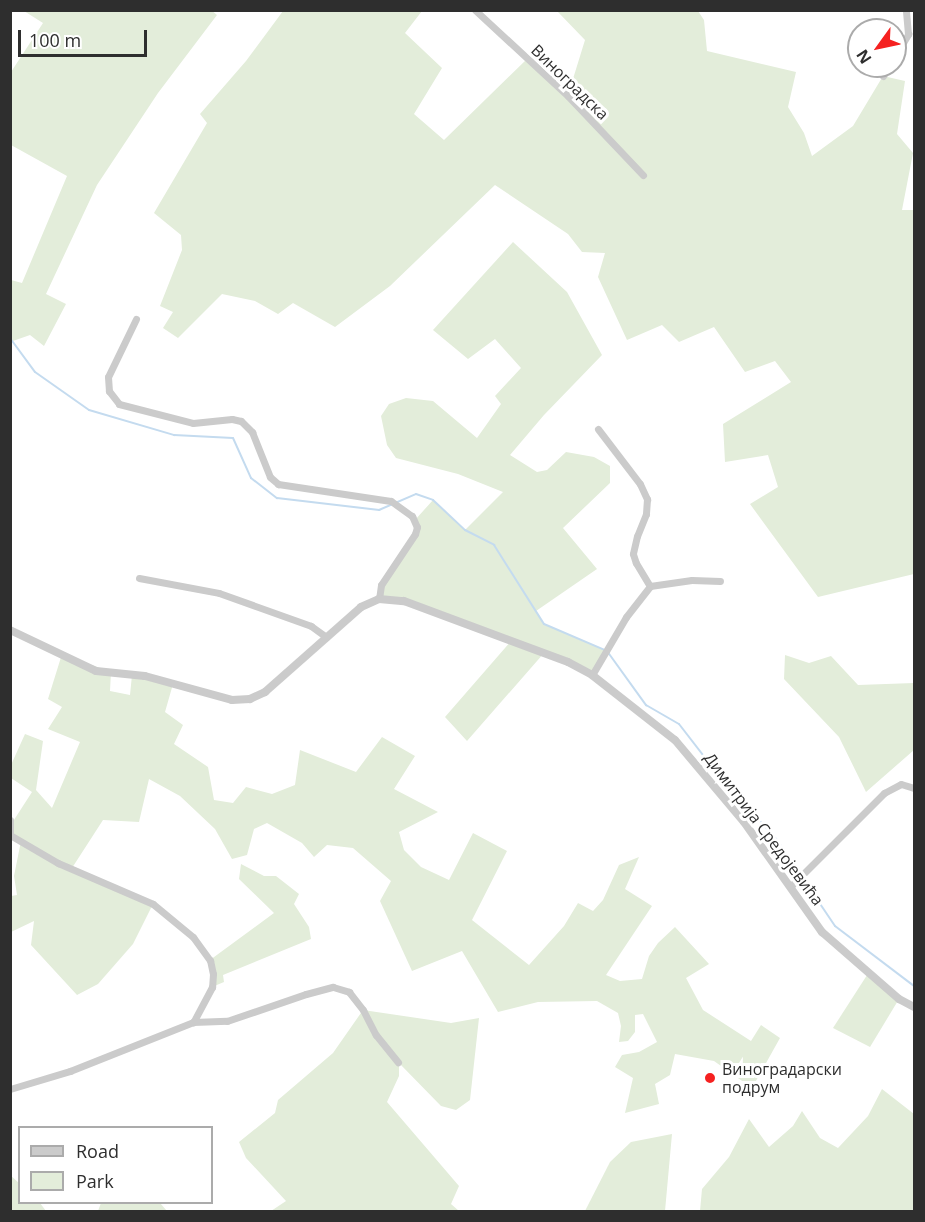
<!DOCTYPE html>
<meta charset="utf-8">
<style>
body{margin:0}
#map{position:relative;width:925px;height:1222px;overflow:hidden;background:#fff;font-family:"Open Sans",sans-serif}
div>[style]{position:absolute}
.green>*{inset:0;background:#e3edda}
.stream>*{height:2px;margin:-1px;padding:0 1px;transform-origin:1px;border-radius:1px;background:#c4dbef}
.minor>*{height:7px;margin:-3.5px;padding:0 3.5px;transform-origin:3.5px;border-radius:3.5px;background:#cbcbcb}
.tertiary>*{height:8px;margin:-4px;padding:0 4px;transform-origin:4px;border-radius:4px;background:#cbcbcb}
.dots>*{width:16px;height:16px;translate:-50% -50%;box-sizing:border-box;border:3px solid #fff;border-radius:50%}
span{translate:-50% -50%;white-space:nowrap;text-align:center;line-height:1.15;-webkit-text-stroke:6px #fff;paint-order:stroke}
.street-label{font-size:16px;color:#2e2e2e}
.poi-label{font-size:16px;color:#2e2e2e}
.left{translate:0 -50%;text-align:left}
.frame{position:absolute;inset:0;border:12px solid #2e2e2e;pointer-events:none}
.legend{position:absolute;left:18px;top:1126px;width:195px;height:78px;box-sizing:border-box;background:#fff;border:2px solid #ababab;margin:0;padding:8px 10px;list-style:none;font-size:18px;color:#2e2e2e}
.legend li{display:flex;align-items:center;gap:12px;height:30px}
.legend b{width:30px;border:2px solid #ababab}
.north{position:absolute;left:847px;top:18px;width:60px;height:60px;box-sizing:border-box;background:#fff;border:2px solid #ababab;border-radius:50%;rotate:237deg;font-size:16px;font-weight:700;line-height:24px;text-align:center;color:#2e2e2e}
.north::after{content:'';display:block;margin:auto;width:21px;height:27px;background:#f52120;clip-path:polygon(50% 0,100% 100%,50% 72%,0 100%)}
.scale{position:absolute;left:18px;top:30px;width:129px;height:27px;box-sizing:border-box;border:3px solid #2e2e2e;border-top:0;padding-left:8px;font-size:18px;line-height:21px;white-space:nowrap;color:#2e2e2e;-webkit-text-stroke:4px #fff;paint-order:stroke}
</style>
<div id="map">
<div class="green">
<i style="clip-path:polygon(24px 11px,211px 10px,217px 15px,158px 93px,97px 185px,46px 294px,66px 304px,44px 346px,30px 335px,13px 341px,11px 338px,11px 280px,22px 283px,67px 176px,11px 145px,11px 72px,43px 23px)"></i>
<i style="clip-path:polygon(283px 11px,422px 11px,405px 33px,442px 68px,414px 114px,444px 140px,527px 59px,568px 95px,585px 40px,557px 11px,698px 11px,704px 20px,707px 51px,796px 72px,788px 107px,804px 133px,812px 156px,853px 126px,883px 76px,905px 81px,897px 134px,913px 153px,902px 210px,914px 210px,914px 574px,818px 597px,750px 504px,778px 487px,768px 455px,725px 462px,723px 424px,791px 382px,775px 361px,745px 372px,714px 327px,679px 342px,662px 325px,627px 340px,598px 277px,605px 253px,582px 252px,568px 234px,495px 185px,390px 286px,335px 327px,293px 303px,278px 314px,255px 301px,222px 294px,178px 338px,163px 328px,173px 312px,160px 306px,182px 250px,181px 235px,154px 213px,207px 123px,200px 114px,246px 61px)"></i>
<i style="clip-path:polygon(513px 242px,567px 292px,602px 355px,544px 415px,510px 455px,537px 472px,547px 470px,566px 452px,594px 457px,610px 466px,610px 483px,563px 528px,597px 569px,536px 611px,544px 624px,607px 651px,592px 675px,544px 653px,467px 741px,445px 717px,511px 641px,378px 596px,415px 534px,415px 520px,433px 500px,465px 530px,503px 492px,458px 474px,396px 458px,387px 445px,381px 416px,389px 404px,406px 398px,433px 401px,477px 438px,501px 404px,495px 396px,521px 368px,495px 339px,468px 359px,433px 330px)"></i>
<i style="clip-path:polygon(62px 654px,111px 672px,110px 691px,130px 695px,132px 675px,173px 684px,165px 712px,183px 725px,174px 744px,208px 767px,214px 800px,233px 803px,246px 787px,272px 794px,295px 785px,300px 750px,356px 772px,382px 737px,415px 756px,394px 789px,438px 812px,399px 832px,404px 850px,421px 867px,449px 880px,473px 833px,507px 851px,472px 920px,529px 965px,564px 926px,578px 903px,593px 911px,603px 900px,619px 865px,639px 857px,625px 889px,652px 906px,606px 975px,620px 981px,642px 979px,649px 956px,658px 943px,675px 927px,709px 964px,686px 978px,703px 1010px,751px 1041px,761px 1025px,780px 1038px,752px 1088px,714px 1061px,675px 1054px,670px 1075px,655px 1084px,659px 1104px,625px 1113px,633px 1078px,615px 1067px,622px 1055px,639px 1052px,657px 1042px,643px 1014px,635px 1015px,635px 1032px,628px 1041px,619px 1042px,621px 1026px,618px 1013px,597px 1001px,538px 1002px,498px 1012px,462px 951px,412px 971px,380px 901px,391px 881px,353px 848px,327px 845px,314px 857px,302px 843px,267px 823px,254px 829px,247px 855px,232px 859px,215px 829px,180px 796px,149px 779px,139px 822px,103px 820px,72px 868px,153px 904px,133px 944px,98px 984px,77px 995px,31px 945px,34px 921px,11px 932px,11px 896px,17px 895px,14px 876px,21px 841px,11px 835px,12px 823px,32px 792px,11px 778px,11px 765px,25px 734px,43px 741px,36px 790px,52px 808px,80px 742px,48px 729px,62px 707px,48px 699px)"></i>
<i style="clip-path:polygon(785px 655px,809px 663px,831px 656px,858px 685px,914px 683px,914px 750px,866px 792px,839px 737px,784px 679px)"></i>
<i style="clip-path:polygon(241px 864px,264px 876px,276px 876px,299px 894px,294px 904px,309px 927px,311px 939px,223px 975px,224px 982px,212px 987px,210px 960px,274px 913px,239px 879px)"></i>
<i style="clip-path:polygon(869px 972px,899px 999px,870px 1047px,833px 1028px)"></i>
<i style="clip-path:polygon(363px 1010px,451px 1023px,479px 1018px,470px 1100px,456px 1110px,441px 1106px,399px 1063px,399px 1076px,387px 1102px,459px 1186px,451px 1204px,459px 1211px,271px 1211px,286px 1201px,246px 1158px,239px 1142px,275px 1113px,278px 1100px,333px 1053px)"></i>
<i style="clip-path:polygon(882px 1089px,914px 1114px,914px 1211px,700px 1211px,702px 1189px,729px 1157px,749px 1119px,769px 1147px,793px 1126px,802px 1111px,820px 1138px,838px 1148px,868px 1116px)"></i>
<i style="clip-path:polygon(672px 1134px,665px 1211px,585px 1211px,610px 1162px,631px 1142px)"></i>
<i style="clip-path:polygon(10px 1175px,19px 1183px,20px 1202px,40px 1203px,46px 1211px,11px 1211px)"></i>
<i style="clip-path:polygon(101px 1203px,160px 1203px,167px 1211px,98px 1211px)"></i>
</div>
<div class="stream">
<i style="left:10px;top:338px;width:42px;rotate:53.7deg"></i>
<i style="left:35px;top:372px;width:66px;rotate:35.1deg"></i>
<i style="left:89px;top:410px;width:89px;rotate:16.4deg"></i>
<i style="left:174px;top:435px;width:59px;rotate:2.9deg"></i>
<i style="left:233px;top:438px;width:44px;rotate:65.8deg"></i>
<i style="left:251px;top:478px;width:33px;rotate:38deg"></i>
<i style="left:277px;top:498px;width:103px;rotate:6.7deg"></i>
<i style="left:379px;top:510px;width:40px;rotate:-23.4deg"></i>
<i style="left:416px;top:494px;width:18px;rotate:19deg"></i>
<i style="left:433px;top:500px;width:44px;rotate:43.2deg"></i>
<i style="left:465px;top:530px;width:33px;rotate:27deg"></i>
<i style="left:494px;top:545px;width:93px;rotate:57.7deg"></i>
<i style="left:544px;top:624px;width:69px;rotate:23.2deg"></i>
<i style="left:607px;top:651px;width:67px;rotate:54.2deg"></i>
<i style="left:646px;top:705px;width:38px;rotate:30deg"></i>
<i style="left:679px;top:724px;width:56px;rotate:52.3deg"></i>
<i style="left:713px;top:768px;width:96px;rotate:48.4deg"></i>
<i style="left:777px;top:840px;width:104px;rotate:56deg"></i>
<i style="left:835px;top:926px;width:99px;rotate:37.2deg"></i>
</div>
<div class="minor">
<i style="left:475px;top:10px;width:127px;rotate:42.8deg"></i>
<i style="left:568px;top:96px;width:109px;rotate:46.5deg"></i>
<i style="left:895px;top:56px;width:26px;rotate:-59deg"></i>
<i style="left:908px;top:34px;width:24px;rotate:-95deg"></i>
<i style="left:883px;top:76px;width:12px;rotate:-59deg"></i>
<i style="left:136px;top:319px;width:64px;rotate:115.8deg"></i>
<i style="left:108px;top:377px;width:14px;rotate:86deg"></i>
<i style="left:109px;top:391px;width:16px;rotate:52deg"></i>
<i style="left:119px;top:404px;width:76px;rotate:14.4deg"></i>
<i style="left:193px;top:423px;width:39px;rotate:-6deg"></i>
<i style="left:232px;top:419px;width:9px;rotate:13deg"></i>
<i style="left:241px;top:421px;width:16px;rotate:45deg"></i>
<i style="left:252px;top:432px;width:48px;rotate:68.2deg"></i>
<i style="left:270px;top:477px;width:11px;rotate:41deg"></i>
<i style="left:278px;top:484px;width:114px;rotate:8.6deg"></i>
<i style="left:391px;top:501px;width:26px;rotate:36deg"></i>
<i style="left:412px;top:516px;width:12px;rotate:66deg"></i>
<i style="left:417px;top:527px;width:7px;rotate:106deg"></i>
<i style="left:415px;top:534px;width:61px;rotate:123.7deg"></i>
<i style="left:381px;top:585px;width:14px;rotate:98deg"></i>
<i style="left:598px;top:429px;width:69px;rotate:52.6deg"></i>
<i style="left:640px;top:484px;width:17px;rotate:65deg"></i>
<i style="left:647px;top:499px;width:15px;rotate:94deg"></i>
<i style="left:646px;top:514px;width:24px;rotate:112deg"></i>
<i style="left:637px;top:536px;width:18px;rotate:103deg"></i>
<i style="left:633px;top:554px;width:9px;rotate:72deg"></i>
<i style="left:636px;top:563px;width:27px;rotate:59deg"></i>
<i style="left:139px;top:578px;width:81px;rotate:10.6deg"></i>
<i style="left:219px;top:593px;width:98px;rotate:19.7deg"></i>
<i style="left:311px;top:626px;width:19px;rotate:36deg"></i>
<i style="left:592px;top:675px;width:67px;rotate:-59.6deg"></i>
<i style="left:626px;top:617px;width:39px;rotate:-52deg"></i>
<i style="left:650px;top:586px;width:42px;rotate:-8.1deg"></i>
<i style="left:692px;top:580px;width:28px;rotate:2deg"></i>
<i style="left:10px;top:820px;width:14px;rotate:90deg"></i>
<i style="left:10px;top:835px;width:56px;rotate:30.3deg"></i>
<i style="left:58px;top:863px;width:103px;rotate:23.3deg"></i>
<i style="left:153px;top:904px;width:52px;rotate:39.5deg"></i>
<i style="left:193px;top:937px;width:29px;rotate:54deg"></i>
<i style="left:210px;top:960px;width:14px;rotate:78deg"></i>
<i style="left:213px;top:974px;width:13px;rotate:94deg"></i>
<i style="left:212px;top:987px;width:40px;rotate:118deg"></i>
<i style="left:790px;top:887px;width:133px;rotate:-45deg"></i>
<i style="left:884px;top:793px;width:19px;rotate:-28deg"></i>
<i style="left:901px;top:784px;width:14px;rotate:17deg"></i>
<i style="left:10px;top:1089px;width:63px;rotate:-16.7deg"></i>
<i style="left:70px;top:1071px;width:132px;rotate:-21.7deg"></i>
<i style="left:193px;top:1022px;width:34px;rotate:-2deg"></i>
<i style="left:227px;top:1021px;width:83px;rotate:-18.9deg"></i>
<i style="left:306px;top:994px;width:28px;rotate:-15deg"></i>
<i style="left:333px;top:987px;width:17px;rotate:17deg"></i>
<i style="left:349px;top:992px;width:23px;rotate:52deg"></i>
<i style="left:363px;top:1010px;width:28px;rotate:63deg"></i>
<i style="left:376px;top:1035px;width:35px;rotate:51deg"></i>
</div>
<div class="tertiary">
<i style="left:10px;top:630px;width:95px;rotate:25.5deg"></i>
<i style="left:96px;top:671px;width:49px;rotate:5.8deg"></i>
<i style="left:145px;top:676px;width:90px;rotate:15.4deg"></i>
<i style="left:232px;top:700px;width:18px;rotate:-3deg"></i>
<i style="left:250px;top:699px;width:17px;rotate:-25deg"></i>
<i style="left:265px;top:692px;width:128px;rotate:-41.5deg"></i>
<i style="left:361px;top:607px;width:20px;rotate:-24deg"></i>
<i style="left:379px;top:599px;width:25px;rotate:5deg"></i>
<i style="left:404px;top:601px;width:175px;rotate:20.4deg"></i>
<i style="left:568px;top:662px;width:27px;rotate:28deg"></i>
<i style="left:592px;top:675px;width:105px;rotate:38.1deg"></i>
<i style="left:675px;top:740px;width:107px;rotate:49.9deg"></i>
<i style="left:744px;top:822px;width:135px;rotate:54.7deg"></i>
<i style="left:822px;top:932px;width:102px;rotate:41deg"></i>
<i style="left:899px;top:999px;width:17px;rotate:28deg"></i>
</div>
<div class="dots">
<i style="left:710px;top:1078px;background:#f52120"></i>
</div>
<div class="street-label">
<span style="left:570px;top:82px;rotate:44deg">Виноградска</span>
<span style="left:764px;top:829px;rotate:53deg">Димитрија Средојевића</span>
</div>
<div class="poi-label">
<span class="left" style="left:722px;top:1078px">Виноградарски<br>подрум</span>
</div>
<div class="frame"></div>
<ul class="legend">
<li><b style="height:8px;background:#cbcbcb"></b>Road</li>
<li><b style="height:16px;background:#e3edda"></b>Park</li>
</ul>
<div class="north">N</div>
<div class="scale">100 m</div>
</div>
